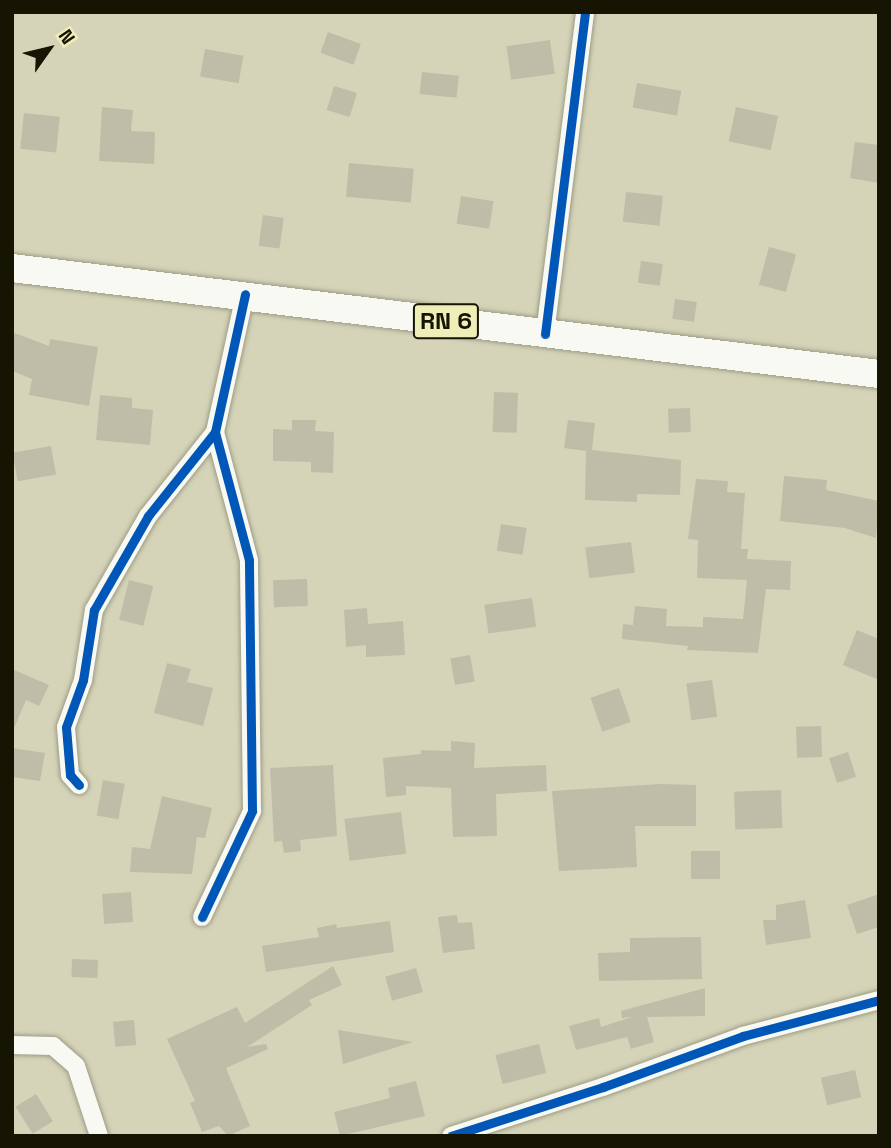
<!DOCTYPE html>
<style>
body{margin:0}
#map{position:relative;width:891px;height:1148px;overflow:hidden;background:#d5d4b8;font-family:"Space Grotesk",sans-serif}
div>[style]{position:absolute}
.building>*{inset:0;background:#bebda7;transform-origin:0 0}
.roads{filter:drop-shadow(0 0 2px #9d9c86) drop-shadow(0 0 2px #9d9c86)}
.minor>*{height:18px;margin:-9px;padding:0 9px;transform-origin:9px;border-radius:9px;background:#f9f9f4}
.primary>*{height:28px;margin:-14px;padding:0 14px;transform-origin:14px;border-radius:14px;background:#f9f9f4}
.cycleway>*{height:9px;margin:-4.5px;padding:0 4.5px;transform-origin:4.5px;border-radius:4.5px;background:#0057b8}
span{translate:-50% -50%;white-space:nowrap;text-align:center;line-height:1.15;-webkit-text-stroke:5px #efeeb9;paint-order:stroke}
.shield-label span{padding:2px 5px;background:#efeeb9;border:2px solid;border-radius:5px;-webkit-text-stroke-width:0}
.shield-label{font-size:24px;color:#161503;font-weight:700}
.frame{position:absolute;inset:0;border:14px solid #161503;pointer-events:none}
.north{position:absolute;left:14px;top:14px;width:70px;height:70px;-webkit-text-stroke:5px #efeeb9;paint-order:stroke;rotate:56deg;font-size:19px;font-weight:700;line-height:28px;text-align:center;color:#161503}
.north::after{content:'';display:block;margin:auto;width:24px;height:32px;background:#161503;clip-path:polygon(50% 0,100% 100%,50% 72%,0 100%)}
</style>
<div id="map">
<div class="building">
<i style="left:328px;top:32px;width:35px;height:22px;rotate:20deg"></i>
<i style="left:550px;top:40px;width:34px;height:44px;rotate:82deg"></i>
<i style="left:205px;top:49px;width:39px;height:28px;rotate:10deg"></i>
<i style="left:422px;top:72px;width:37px;height:22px;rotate:6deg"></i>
<i style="left:637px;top:83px;width:45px;height:25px;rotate:10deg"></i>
<i style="left:334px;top:86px;width:24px;height:25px;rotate:17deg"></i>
<i style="clip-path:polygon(102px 107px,133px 110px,131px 131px,155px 132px,154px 164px,99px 161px)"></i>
<i style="left:736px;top:107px;width:43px;height:35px;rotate:12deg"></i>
<i style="left:24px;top:113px;width:36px;height:36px;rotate:6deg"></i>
<i style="clip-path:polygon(855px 142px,879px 145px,879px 183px,850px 178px)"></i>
<i style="left:349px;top:163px;width:65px;height:34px;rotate:5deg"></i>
<i style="left:626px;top:192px;width:37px;height:30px;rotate:6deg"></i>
<i style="left:461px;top:196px;width:33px;height:28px;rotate:9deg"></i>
<i style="left:263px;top:215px;width:21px;height:31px;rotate:8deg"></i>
<i style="left:769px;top:247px;width:28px;height:39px;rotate:15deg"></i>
<i style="left:641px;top:261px;width:22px;height:22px;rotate:8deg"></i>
<i style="left:675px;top:299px;width:22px;height:20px;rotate:8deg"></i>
<i style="clip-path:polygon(12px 332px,49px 346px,50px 339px,98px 347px,89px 406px,29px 395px,32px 379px,12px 371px)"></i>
<i style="left:494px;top:392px;width:24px;height:40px;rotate:2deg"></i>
<i style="clip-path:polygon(100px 395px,132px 398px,132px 408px,153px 410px,150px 445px,96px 440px)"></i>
<i style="left:690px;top:408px;width:24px;height:22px;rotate:88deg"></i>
<i style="clip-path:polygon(292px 420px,316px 420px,315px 431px,334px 432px,333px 473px,311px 472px,311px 462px,273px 461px,273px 429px,292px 430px)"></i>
<i style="clip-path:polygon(568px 420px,595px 423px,592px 450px,681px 460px,680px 495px,637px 494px,637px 502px,585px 500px,586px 451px,564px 448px)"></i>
<i style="left:51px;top:446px;width:29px;height:39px;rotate:80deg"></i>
<i style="clip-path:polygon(784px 476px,827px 480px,826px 490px,879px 501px,876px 538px,845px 528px,780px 521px)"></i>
<i style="clip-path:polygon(696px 479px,728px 481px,727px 492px,745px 493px,741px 549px,748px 549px,747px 559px,791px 561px,790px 590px,766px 589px,758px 653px,687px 650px,688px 646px,622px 639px,623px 624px,633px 625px,635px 606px,667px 609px,666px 626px,703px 627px,703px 617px,743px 619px,747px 580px,697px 578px,698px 540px,688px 539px)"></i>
<i style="left:501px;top:524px;width:26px;height:27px;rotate:9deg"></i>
<i style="left:631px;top:542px;width:31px;height:46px;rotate:83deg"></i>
<i style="left:307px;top:579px;width:27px;height:34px;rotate:88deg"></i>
<i style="left:129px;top:580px;width:25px;height:41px;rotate:14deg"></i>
<i style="left:532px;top:598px;width:29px;height:48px;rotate:82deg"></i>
<i style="clip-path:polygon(367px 608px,368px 624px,403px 621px,405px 655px,366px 657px,366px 645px,346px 647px,344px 610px)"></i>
<i style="clip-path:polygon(857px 630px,879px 639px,879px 680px,843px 665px)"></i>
<i style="left:470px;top:655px;width:27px;height:20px;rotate:80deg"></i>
<i style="clip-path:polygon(167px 663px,191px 669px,187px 682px,213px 688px,203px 726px,154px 713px)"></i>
<i style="clip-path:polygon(12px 669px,49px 685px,39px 706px,26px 700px,12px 733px)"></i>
<i style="left:712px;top:680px;width:37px;height:26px;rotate:82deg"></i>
<i style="left:619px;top:688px;width:36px;height:30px;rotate:71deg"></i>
<i style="left:821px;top:726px;width:31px;height:25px;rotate:88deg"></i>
<i style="clip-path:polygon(451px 741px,475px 743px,474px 768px,546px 765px,547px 791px,496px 794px,497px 836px,453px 837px,451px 788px,406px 786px,406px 795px,386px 797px,383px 758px,421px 754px,421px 750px,451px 751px)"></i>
<i style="clip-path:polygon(12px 748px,45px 753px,40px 781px,12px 777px)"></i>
<i style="left:848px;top:752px;width:26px;height:20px;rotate:72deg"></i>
<i style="clip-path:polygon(333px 765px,337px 836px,300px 840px,301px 851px,284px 853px,282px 841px,274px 842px,270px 768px)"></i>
<i style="left:103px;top:780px;width:22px;height:36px;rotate:10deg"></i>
<i style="clip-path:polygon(660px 784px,696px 785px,696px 826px,635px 826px,637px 867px,559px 871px,552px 791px)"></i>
<i style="left:781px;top:790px;width:38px;height:47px;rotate:88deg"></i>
<i style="clip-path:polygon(162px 796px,212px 808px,205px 838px,197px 837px,192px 874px,130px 872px,132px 847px,150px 849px)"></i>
<i style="left:401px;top:812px;width:42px;height:57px;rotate:83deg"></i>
<i style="left:691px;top:851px;width:29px;height:28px"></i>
<i style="left:131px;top:892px;width:30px;height:29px;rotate:86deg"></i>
<i style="clip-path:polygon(879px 894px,879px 927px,857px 934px,847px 905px)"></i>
<i style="clip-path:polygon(805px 900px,811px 938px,766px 945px,763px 920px,776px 920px,776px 905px)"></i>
<i style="clip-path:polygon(457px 915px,458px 923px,472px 922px,475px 949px,443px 953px,438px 917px)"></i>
<i style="clip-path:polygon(390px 921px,394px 952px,266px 972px,262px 946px,319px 937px,317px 928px,336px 924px,337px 928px)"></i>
<i style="clip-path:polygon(701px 937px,702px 979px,599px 981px,598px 953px,630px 952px,630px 938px)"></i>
<i style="left:72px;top:959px;width:26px;height:18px;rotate:2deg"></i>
<i style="clip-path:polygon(333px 966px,342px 985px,309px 1000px,312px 1005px,247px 1047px,266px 1044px,268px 1049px,226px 1068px,250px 1126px,228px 1136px,219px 1126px,202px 1132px,190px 1103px,195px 1101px,167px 1039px,237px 1007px,245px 1023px)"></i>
<i style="left:416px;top:968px;width:25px;height:32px;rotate:74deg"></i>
<i style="clip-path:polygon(705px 988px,705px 1016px,647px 1017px,654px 1042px,631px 1049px,627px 1037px,576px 1050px,569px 1026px,599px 1018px,601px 1027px,632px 1017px,622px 1018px,621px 1011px)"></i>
<i style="left:134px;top:1020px;width:25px;height:21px;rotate:85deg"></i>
<i style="clip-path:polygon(338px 1030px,413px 1042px,343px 1064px)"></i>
<i style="left:539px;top:1044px;width:30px;height:45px;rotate:76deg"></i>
<i style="left:855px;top:1070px;width:28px;height:35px;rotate:77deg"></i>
<i style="clip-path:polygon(416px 1081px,425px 1116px,340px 1136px,334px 1112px,390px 1098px,388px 1088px)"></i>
<i style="left:36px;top:1094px;width:32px;height:24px;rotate:58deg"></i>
</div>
<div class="roads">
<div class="minor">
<i style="left:545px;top:334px;width:324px;rotate:-82.9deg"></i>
<i style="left:79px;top:785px;width:13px;rotate:-132deg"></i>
<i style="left:70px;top:775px;width:48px;rotate:-94.8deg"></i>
<i style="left:66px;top:727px;width:50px;rotate:-70.1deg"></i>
<i style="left:83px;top:680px;width:71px;rotate:-81.1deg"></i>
<i style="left:94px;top:610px;width:108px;rotate:-60.1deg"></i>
<i style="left:148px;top:516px;width:107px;rotate:-51.4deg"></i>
<i style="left:202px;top:917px;width:117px;rotate:-64.7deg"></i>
<i style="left:252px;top:811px;width:251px;rotate:-90.7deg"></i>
<i style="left:249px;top:560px;width:132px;rotate:-104.9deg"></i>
<i style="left:215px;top:432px;width:141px;rotate:-77.7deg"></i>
<i style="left:12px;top:1045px;width:41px;rotate:1.4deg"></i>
<i style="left:53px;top:1046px;width:30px;rotate:41deg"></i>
<i style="left:76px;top:1066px;width:74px;rotate:71.8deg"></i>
<i style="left:451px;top:1136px;width:160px;rotate:-17.9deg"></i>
<i style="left:603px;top:1087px;width:149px;rotate:-20deg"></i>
<i style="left:743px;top:1036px;width:141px;rotate:-14.8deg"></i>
</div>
<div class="primary">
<i style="left:12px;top:268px;width:873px;rotate:6.97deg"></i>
</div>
</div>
<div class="cycleway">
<i style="left:545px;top:334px;width:324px;rotate:-82.9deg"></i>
<i style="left:79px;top:785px;width:13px;rotate:-132deg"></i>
<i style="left:70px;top:775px;width:48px;rotate:-94.8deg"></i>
<i style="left:66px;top:727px;width:50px;rotate:-70.1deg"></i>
<i style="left:83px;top:680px;width:71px;rotate:-81.1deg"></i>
<i style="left:94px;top:610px;width:108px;rotate:-60.1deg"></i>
<i style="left:148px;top:516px;width:107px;rotate:-51.4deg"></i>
<i style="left:202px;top:917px;width:117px;rotate:-64.7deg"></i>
<i style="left:252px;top:811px;width:251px;rotate:-90.7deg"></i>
<i style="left:249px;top:560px;width:132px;rotate:-104.9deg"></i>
<i style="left:215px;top:432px;width:141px;rotate:-77.7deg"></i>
<i style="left:451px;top:1136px;width:160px;rotate:-17.9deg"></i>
<i style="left:603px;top:1087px;width:149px;rotate:-20deg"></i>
<i style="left:743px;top:1036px;width:141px;rotate:-14.8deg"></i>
</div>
<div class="shield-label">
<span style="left:446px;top:321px">RN 6</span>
</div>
<div class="frame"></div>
<div class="north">N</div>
</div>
